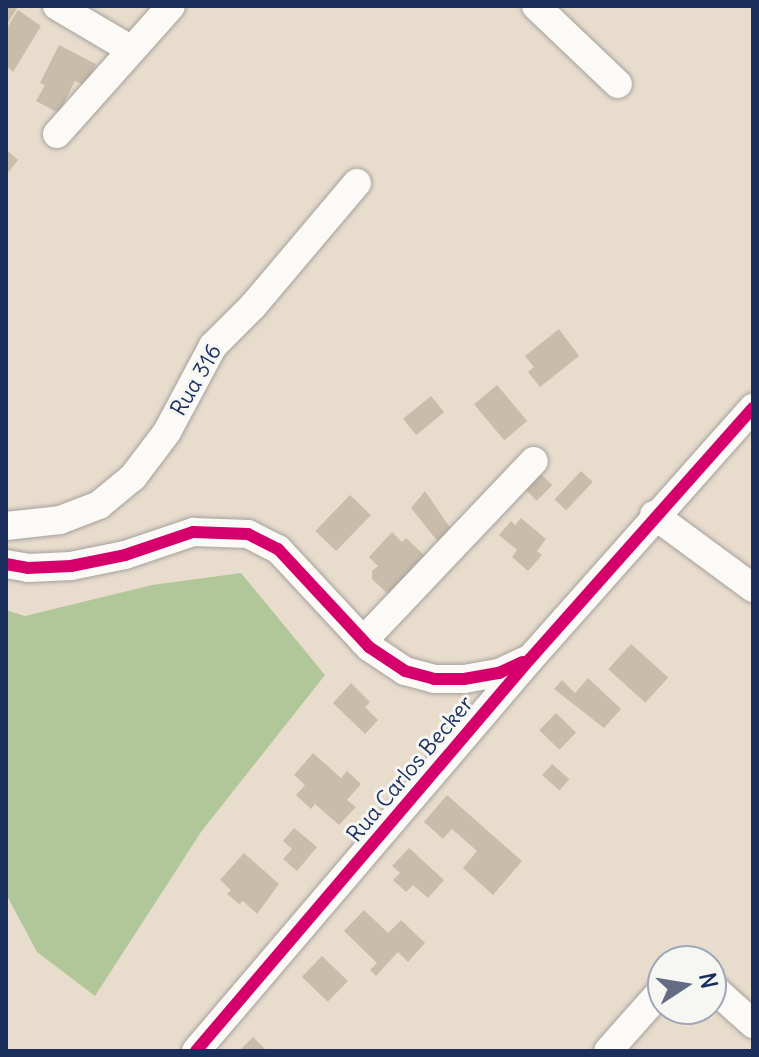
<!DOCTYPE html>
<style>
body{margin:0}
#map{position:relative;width:759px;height:1057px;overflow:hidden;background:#e8dccc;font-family:Delius,sans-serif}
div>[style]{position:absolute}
.forest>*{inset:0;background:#b2c799}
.building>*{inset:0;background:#cabcaa;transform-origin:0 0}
.roads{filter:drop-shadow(0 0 2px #a5a19e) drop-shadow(0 0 2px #a5a19e)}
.minor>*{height:28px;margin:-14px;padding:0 14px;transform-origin:14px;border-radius:14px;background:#fcfaf7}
.cycleway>*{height:12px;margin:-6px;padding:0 6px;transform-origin:6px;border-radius:6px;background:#d6006c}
span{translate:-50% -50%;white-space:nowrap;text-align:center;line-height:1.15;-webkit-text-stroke:6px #f6f6f2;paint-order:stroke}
.street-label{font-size:22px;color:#1b2f5e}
.frame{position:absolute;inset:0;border:8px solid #1b2f5e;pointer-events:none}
.north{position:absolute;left:647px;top:945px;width:80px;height:80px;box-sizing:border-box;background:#f6f6f2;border:2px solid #9ea6b7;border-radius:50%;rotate:78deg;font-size:22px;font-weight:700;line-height:32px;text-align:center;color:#1b2f5e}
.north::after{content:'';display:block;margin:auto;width:28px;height:36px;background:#636c84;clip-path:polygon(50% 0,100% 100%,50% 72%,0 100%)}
</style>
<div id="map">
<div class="forest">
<i style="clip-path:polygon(241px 573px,325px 675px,201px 832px,95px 996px,37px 952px,6px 894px,6px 610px,25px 616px,152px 585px)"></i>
</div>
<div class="building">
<i style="clip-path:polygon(6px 6px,17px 8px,6px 26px)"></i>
<i style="clip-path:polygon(18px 10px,41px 26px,13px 72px,6px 66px,6px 29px)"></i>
<i style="clip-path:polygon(59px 45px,96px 64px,85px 86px,75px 81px,59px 113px,36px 101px,45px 85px,40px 83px)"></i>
<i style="clip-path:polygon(8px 151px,18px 160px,6px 175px,6px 154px)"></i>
<i style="clip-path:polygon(559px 329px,579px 356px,540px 387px,528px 372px,534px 367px,525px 356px)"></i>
<i style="left:497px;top:385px;width:47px;height:30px;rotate:50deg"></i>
<i style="left:431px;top:396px;width:21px;height:36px;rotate:51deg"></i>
<i style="left:581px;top:471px;width:16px;height:39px;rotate:43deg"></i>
<i style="left:541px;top:474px;width:16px;height:22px;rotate:45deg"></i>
<i style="clip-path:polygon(425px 491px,455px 535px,443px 548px,411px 508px)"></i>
<i style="left:350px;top:495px;width:29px;height:50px;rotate:44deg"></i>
<i style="clip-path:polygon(521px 518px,546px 539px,537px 551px,542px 555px,528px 571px,512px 557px,517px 550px,499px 535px,511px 521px,515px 525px)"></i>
<i style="clip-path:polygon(392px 532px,402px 542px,406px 538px,426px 557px,389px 595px,372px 579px,372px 571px,378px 566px,369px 557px)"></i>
<i style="left:631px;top:644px;width:50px;height:34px;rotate:42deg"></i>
<i style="clip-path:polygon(588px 678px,621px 709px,604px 728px,554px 689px,562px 680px,575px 693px)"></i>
<i style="clip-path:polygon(351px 683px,370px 702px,365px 707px,378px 720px,365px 734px,333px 703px)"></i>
<i style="left:556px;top:713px;width:28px;height:24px;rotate:44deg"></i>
<i style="clip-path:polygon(313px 753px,341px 778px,347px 771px,361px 784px,347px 800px,356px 807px,339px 825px,315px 804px,311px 809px,296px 795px,305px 785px,294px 775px)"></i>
<i style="left:552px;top:764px;width:23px;height:15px;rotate:41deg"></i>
<i style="clip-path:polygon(447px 795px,522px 861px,493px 895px,463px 868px,477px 851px,452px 829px,443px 839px,424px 822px)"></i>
<i style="clip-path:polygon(294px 828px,317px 847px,297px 871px,283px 859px,292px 849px,283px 841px)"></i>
<i style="clip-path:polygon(409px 848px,444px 880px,428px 898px,413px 885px,406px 892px,393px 880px,400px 873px,392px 866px)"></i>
<i style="clip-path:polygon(244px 853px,279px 884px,257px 914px,243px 901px,239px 904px,227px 894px,231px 890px,220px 880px)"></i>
<i style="clip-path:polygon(364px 910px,388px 933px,401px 920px,425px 943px,408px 962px,398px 952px,376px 976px,370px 970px,377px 963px,344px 931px)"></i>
<i style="left:322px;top:956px;width:36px;height:29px;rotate:44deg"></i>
<i style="clip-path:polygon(253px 1037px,267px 1051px,239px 1051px)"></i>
</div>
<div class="roads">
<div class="minor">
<i style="left:57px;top:6px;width:85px;rotate:30.5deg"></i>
<i style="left:536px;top:6px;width:113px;rotate:43.6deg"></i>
<i style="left:57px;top:134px;width:171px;rotate:-48.3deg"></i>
<i style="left:654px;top:515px;width:123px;rotate:36.4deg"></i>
<i style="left:6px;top:526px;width:54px;rotate:-6.3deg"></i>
<i style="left:60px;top:520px;width:42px;rotate:-21deg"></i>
<i style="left:99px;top:505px;width:44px;rotate:-39.5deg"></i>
<i style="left:133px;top:477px;width:56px;rotate:-52.9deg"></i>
<i style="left:167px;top:432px;width:98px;rotate:-61.9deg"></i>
<i style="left:213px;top:346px;width:57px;rotate:-45deg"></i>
<i style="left:253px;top:306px;width:161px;rotate:-49.8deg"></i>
<i style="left:6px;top:564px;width:22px;rotate:10deg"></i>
<i style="left:28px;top:568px;width:43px;rotate:-2.7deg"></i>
<i style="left:71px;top:566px;width:55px;rotate:-11.5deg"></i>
<i style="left:125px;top:555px;width:72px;rotate:-18.7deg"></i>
<i style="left:193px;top:532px;width:55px;rotate:2.1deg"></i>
<i style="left:248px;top:534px;width:34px;rotate:27deg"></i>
<i style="left:278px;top:549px;width:134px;rotate:47.1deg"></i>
<i style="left:369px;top:647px;width:43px;rotate:33.7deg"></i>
<i style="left:405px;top:671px;width:30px;rotate:15deg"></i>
<i style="left:434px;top:679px;width:30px"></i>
<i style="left:464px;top:679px;width:36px;rotate:-10deg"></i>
<i style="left:499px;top:673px;width:29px;rotate:-25deg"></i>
<i style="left:363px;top:641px;width:248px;rotate:-46.5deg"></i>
<i style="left:711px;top:986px;width:57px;rotate:42.1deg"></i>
<i style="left:196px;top:1051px;width:515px;rotate:-49.57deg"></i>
<i style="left:530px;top:659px;width:336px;rotate:-48.4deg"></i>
<i style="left:608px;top:1051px;width:83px;rotate:-48.4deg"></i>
</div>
</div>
<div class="cycleway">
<i style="left:6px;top:564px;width:22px;rotate:10deg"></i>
<i style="left:28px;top:568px;width:43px;rotate:-2.7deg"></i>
<i style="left:71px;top:566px;width:55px;rotate:-11.5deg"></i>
<i style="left:125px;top:555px;width:72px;rotate:-18.7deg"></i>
<i style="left:193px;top:532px;width:55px;rotate:2.1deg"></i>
<i style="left:248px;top:534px;width:34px;rotate:27deg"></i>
<i style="left:278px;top:549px;width:134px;rotate:47.1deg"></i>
<i style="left:369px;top:647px;width:43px;rotate:33.7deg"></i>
<i style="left:405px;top:671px;width:30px;rotate:15deg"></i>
<i style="left:434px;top:679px;width:30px"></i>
<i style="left:464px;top:679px;width:36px;rotate:-10deg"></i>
<i style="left:499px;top:673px;width:26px;rotate:-25deg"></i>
<i style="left:196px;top:1051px;width:515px;rotate:-49.57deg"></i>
<i style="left:530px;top:659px;width:336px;rotate:-48.4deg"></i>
</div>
<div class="street-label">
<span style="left:196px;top:380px;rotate:-60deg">Rua 316</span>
<span style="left:410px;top:769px;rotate:-50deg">Rua Carlos Becker</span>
</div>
<div class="frame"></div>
<div class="north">N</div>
</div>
